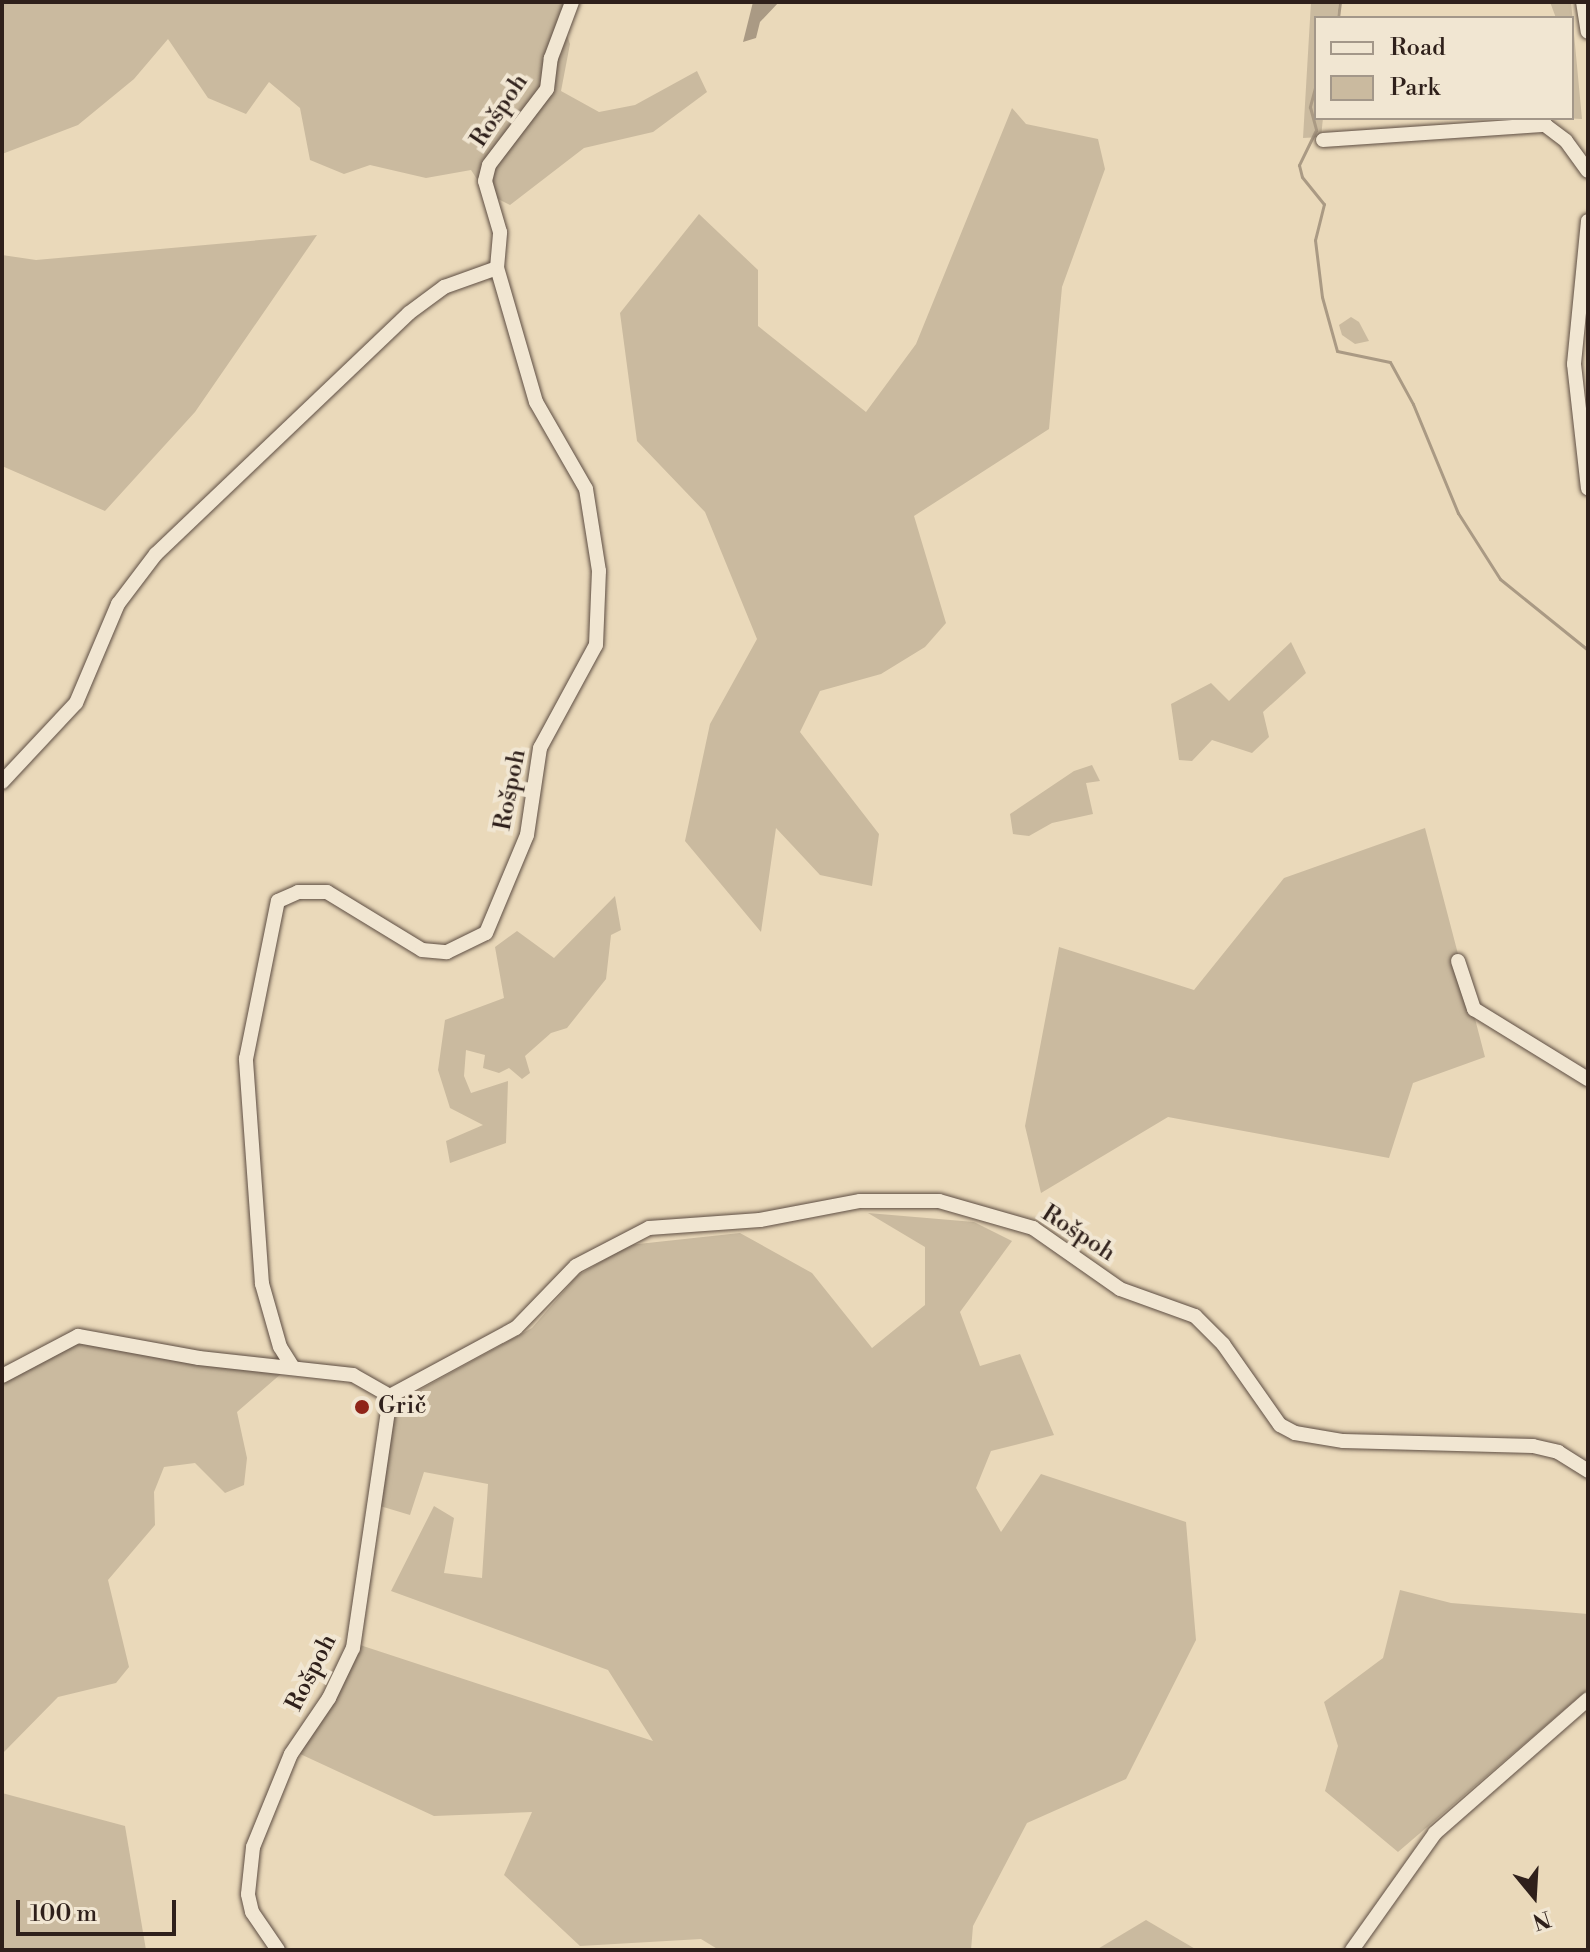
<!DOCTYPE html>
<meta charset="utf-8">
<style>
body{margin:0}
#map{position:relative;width:1590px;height:1952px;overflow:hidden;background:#ead9ba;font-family:"Libre Bodoni",serif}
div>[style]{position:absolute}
.green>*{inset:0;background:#caba9f}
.water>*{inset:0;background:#aa9a84}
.stream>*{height:3px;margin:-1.5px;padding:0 1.5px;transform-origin:1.5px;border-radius:1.5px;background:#aa9a84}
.roads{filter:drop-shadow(0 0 2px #5e4e43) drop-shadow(0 0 2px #5e4e43)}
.minor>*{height:14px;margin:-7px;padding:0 7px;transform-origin:7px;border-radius:7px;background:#f1e6d2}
.dots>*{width:22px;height:22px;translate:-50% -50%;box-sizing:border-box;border:4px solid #f1e6d2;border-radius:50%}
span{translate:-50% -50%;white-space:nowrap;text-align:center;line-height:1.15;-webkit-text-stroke:8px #f1e6d2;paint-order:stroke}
.street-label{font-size:24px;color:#2f201b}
.poi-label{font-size:24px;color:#2f201b}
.left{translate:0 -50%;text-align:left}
.frame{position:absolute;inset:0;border:4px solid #2f201b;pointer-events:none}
.legend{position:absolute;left:1314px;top:16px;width:260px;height:104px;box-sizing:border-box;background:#f1e6d2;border:2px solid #a39789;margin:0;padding:10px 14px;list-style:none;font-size:24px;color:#2f201b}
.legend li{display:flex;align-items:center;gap:16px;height:40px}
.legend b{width:40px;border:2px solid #a39789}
.north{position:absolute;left:1494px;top:1856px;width:80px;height:80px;-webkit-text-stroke:6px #f1e6d2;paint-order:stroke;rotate:162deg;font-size:22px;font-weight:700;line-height:32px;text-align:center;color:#2f201b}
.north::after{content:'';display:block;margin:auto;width:28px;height:36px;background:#2f201b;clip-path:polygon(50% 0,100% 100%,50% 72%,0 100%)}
.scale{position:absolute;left:16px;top:1900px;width:160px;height:36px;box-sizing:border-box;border:4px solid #2f201b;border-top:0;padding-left:10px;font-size:24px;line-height:28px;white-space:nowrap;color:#2f201b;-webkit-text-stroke:6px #f1e6d2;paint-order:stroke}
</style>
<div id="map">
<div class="green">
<i style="clip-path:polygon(2px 2px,567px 2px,560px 14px,570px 44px,561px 91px,599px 112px,635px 105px,697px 71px,707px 92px,653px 132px,584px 148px,510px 205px,486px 193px,471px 170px,426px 178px,370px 165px,344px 174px,310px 160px,300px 108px,269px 82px,246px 114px,208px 98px,168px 39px,134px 79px,78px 125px,2px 154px)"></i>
<i style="clip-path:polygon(1311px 2px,1339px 2px,1337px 18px,1316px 18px,1316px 118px,1323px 118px,1321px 137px,1303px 138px)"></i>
<i style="clip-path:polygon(1550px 2px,1571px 2px,1582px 119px,1563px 118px,1572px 118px,1572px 18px,1556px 18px)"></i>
<i style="clip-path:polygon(1012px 108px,1026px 124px,1098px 139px,1105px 169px,1062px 287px,1049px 429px,914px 516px,946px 623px,925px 647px,881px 674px,820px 691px,800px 732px,879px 834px,872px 886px,820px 875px,776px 828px,761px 932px,685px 841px,710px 724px,757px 639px,705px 512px,637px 441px,620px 313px,699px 214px,758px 270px,758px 326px,866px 412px,916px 344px)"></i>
<i style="clip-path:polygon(317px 235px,195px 412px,105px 511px,2px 466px,2px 255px,36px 260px)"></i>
<i style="clip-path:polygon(1351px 317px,1359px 322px,1369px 341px,1355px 344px,1342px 335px,1339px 325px)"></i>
<i style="clip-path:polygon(1291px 642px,1306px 673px,1263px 712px,1269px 737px,1252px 753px,1212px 740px,1192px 761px,1179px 760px,1171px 704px,1211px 683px,1229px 701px)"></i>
<i style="clip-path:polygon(1092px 765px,1100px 781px,1086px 783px,1093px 814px,1052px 823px,1029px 836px,1013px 834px,1010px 814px,1074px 771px)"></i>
<i style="clip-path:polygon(1425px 828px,1485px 1057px,1413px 1083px,1389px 1158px,1168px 1117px,1041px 1193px,1025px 1126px,1059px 947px,1194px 990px,1284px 878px)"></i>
<i style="clip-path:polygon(615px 896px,621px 930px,611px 935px,606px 979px,567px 1028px,551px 1033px,525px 1056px,530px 1073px,522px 1079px,509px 1068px,499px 1073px,483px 1068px,485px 1055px,466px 1050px,464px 1076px,471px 1093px,508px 1081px,506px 1143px,450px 1163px,446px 1141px,483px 1125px,450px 1108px,438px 1070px,445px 1020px,504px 998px,495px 947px,517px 931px,554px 958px)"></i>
<i style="clip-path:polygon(868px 1213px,974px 1222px,1012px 1241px,960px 1312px,980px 1366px,1020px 1354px,1054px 1435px,991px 1451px,976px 1488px,1001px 1532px,1041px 1474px,1186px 1522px,1196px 1640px,1126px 1779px,1027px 1823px,973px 1926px,971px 1950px,719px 1950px,701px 1939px,580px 1946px,504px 1875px,532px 1812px,434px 1816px,298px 1753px,360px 1645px,653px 1741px,608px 1670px,391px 1591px,434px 1506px,454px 1518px,444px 1573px,482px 1578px,488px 1484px,424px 1472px,410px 1515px,380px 1506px,396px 1403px,532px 1328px,577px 1276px,629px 1245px,740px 1233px,812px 1273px,872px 1348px,925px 1305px,925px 1247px)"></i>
<i style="clip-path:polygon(95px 1342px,282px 1373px,237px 1412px,247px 1458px,244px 1485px,225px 1493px,195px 1463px,164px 1467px,154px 1492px,155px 1525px,108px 1580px,129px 1667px,116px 1683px,58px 1697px,2px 1754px,2px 1382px,64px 1347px)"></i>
<i style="clip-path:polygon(1400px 1590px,1451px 1603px,1588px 1614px,1588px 1689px,1398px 1852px,1325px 1791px,1338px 1746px,1324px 1702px,1383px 1658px)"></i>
<i style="clip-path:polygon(2px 1793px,125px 1826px,146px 1950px,2px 1950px)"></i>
<i style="clip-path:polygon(1146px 1920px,1197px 1950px,1096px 1950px)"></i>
</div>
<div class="water">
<i style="clip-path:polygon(753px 2px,779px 2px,760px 22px,756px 38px,743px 42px)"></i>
</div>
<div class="stream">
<i style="left:1338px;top:18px;width:16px;rotate:-83deg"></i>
<i style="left:1316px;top:72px;width:10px;rotate:90deg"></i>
<i style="left:1316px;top:84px;width:24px;rotate:105deg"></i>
<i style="left:1310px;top:107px;width:24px;rotate:75deg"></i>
<i style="left:1316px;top:130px;width:39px;rotate:116deg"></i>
<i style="left:1299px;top:165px;width:12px;rotate:76deg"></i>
<i style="left:1302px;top:177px;width:35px;rotate:51deg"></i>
<i style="left:1324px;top:204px;width:37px;rotate:104deg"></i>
<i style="left:1315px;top:240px;width:57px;rotate:83deg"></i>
<i style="left:1322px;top:297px;width:56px;rotate:74.5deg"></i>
<i style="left:1337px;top:351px;width:54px;rotate:11.7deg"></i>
<i style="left:1390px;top:362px;width:48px;rotate:61.3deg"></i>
<i style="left:1413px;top:404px;width:118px;rotate:67.6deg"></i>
<i style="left:1458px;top:513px;width:78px;rotate:57.5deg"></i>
<i style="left:1500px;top:579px;width:113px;rotate:38.9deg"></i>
</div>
<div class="roads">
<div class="minor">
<i style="left:1583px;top:2px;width:30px;rotate:81deg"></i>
<i style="left:1323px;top:140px;width:223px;rotate:-3.9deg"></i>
<i style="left:1545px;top:125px;width:26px;rotate:37deg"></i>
<i style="left:1566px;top:141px;width:37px;rotate:54deg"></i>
<i style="left:1588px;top:221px;width:144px;rotate:95.6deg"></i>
<i style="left:1574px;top:364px;width:125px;rotate:83.6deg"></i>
<i style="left:2px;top:782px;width:108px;rotate:-46.9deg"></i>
<i style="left:76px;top:703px;width:108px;rotate:-67deg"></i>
<i style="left:118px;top:604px;width:63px;rotate:-52.8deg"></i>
<i style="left:156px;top:554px;width:349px;rotate:-43.6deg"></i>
<i style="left:409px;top:313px;width:44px;rotate:-36.6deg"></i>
<i style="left:444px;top:287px;width:56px;rotate:-19.7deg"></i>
<i style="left:1458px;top:961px;width:51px;rotate:71.6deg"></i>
<i style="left:1474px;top:1009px;width:134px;rotate:31.6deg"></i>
<i style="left:292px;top:1366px;width:22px;rotate:-122deg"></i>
<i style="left:280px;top:1347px;width:66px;rotate:-105.9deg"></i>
<i style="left:262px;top:1284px;width:226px;rotate:-94.1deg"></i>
<i style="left:246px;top:1059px;width:161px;rotate:-78.6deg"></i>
<i style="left:278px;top:901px;width:22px;rotate:-24deg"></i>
<i style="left:298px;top:892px;width:29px"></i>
<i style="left:327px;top:892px;width:111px;rotate:31.4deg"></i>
<i style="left:422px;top:950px;width:25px;rotate:5deg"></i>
<i style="left:447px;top:952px;width:43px;rotate:-26deg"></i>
<i style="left:486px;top:933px;width:106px;rotate:-67.3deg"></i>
<i style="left:527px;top:835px;width:88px;rotate:-81.5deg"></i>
<i style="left:540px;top:748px;width:117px;rotate:-61.5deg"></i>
<i style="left:596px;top:645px;width:74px;rotate:-87.7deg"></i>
<i style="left:599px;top:571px;width:83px;rotate:-99deg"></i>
<i style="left:586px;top:489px;width:100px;rotate:-119.9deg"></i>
<i style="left:536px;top:402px;width:140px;rotate:-106.2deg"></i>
<i style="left:497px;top:268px;width:36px;rotate:-85deg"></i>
<i style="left:500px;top:232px;width:53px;rotate:-106.4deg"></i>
<i style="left:485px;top:181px;width:16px;rotate:-76deg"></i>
<i style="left:489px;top:165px;width:96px;rotate:-52.7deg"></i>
<i style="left:547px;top:89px;width:31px;rotate:-83deg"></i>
<i style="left:551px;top:58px;width:60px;rotate:-69.4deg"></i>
<i style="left:2px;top:1376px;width:86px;rotate:-27.8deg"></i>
<i style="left:78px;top:1336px;width:123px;rotate:10.3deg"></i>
<i style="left:199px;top:1358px;width:155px;rotate:6.3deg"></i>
<i style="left:353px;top:1375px;width:43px;rotate:29.6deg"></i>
<i style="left:390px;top:1396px;width:143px;rotate:-28.4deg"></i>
<i style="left:516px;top:1328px;width:86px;rotate:-45.9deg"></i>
<i style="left:576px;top:1266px;width:82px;rotate:-27.5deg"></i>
<i style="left:649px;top:1228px;width:111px;rotate:-4.1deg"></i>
<i style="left:760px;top:1220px;width:102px;rotate:-10.8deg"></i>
<i style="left:860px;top:1201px;width:79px"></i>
<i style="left:939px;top:1201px;width:98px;rotate:16deg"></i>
<i style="left:1033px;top:1228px;width:106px;rotate:35deg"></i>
<i style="left:1120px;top:1289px;width:80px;rotate:19.8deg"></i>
<i style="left:1195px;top:1316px;width:40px;rotate:45deg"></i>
<i style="left:1223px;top:1344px;width:99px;rotate:54.9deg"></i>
<i style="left:1280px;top:1425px;width:17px;rotate:28deg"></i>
<i style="left:1295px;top:1433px;width:49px;rotate:9.5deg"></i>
<i style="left:1343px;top:1441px;width:190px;rotate:1.5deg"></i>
<i style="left:1533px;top:1446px;width:26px;rotate:13deg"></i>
<i style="left:1558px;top:1452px;width:36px;rotate:32deg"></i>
<i style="left:278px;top:1950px;width:46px;rotate:-124.4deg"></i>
<i style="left:252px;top:1912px;width:18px;rotate:-103deg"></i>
<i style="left:248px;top:1894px;width:47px;rotate:-83.9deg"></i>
<i style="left:253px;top:1847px;width:100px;rotate:-67.8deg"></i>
<i style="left:291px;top:1754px;width:68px;rotate:-55.8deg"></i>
<i style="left:329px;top:1698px;width:55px;rotate:-64.4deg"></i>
<i style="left:353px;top:1648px;width:255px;rotate:-81.6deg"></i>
<i style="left:1352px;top:1950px;width:143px;rotate:-54.6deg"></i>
<i style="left:1435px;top:1833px;width:203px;rotate:-41.2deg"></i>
</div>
</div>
<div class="dots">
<i style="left:362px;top:1407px;background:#8f2418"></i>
</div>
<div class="street-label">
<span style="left:500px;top:111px;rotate:-56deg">Rošpoh</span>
<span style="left:511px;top:790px;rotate:-79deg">Rošpoh</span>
<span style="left:1078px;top:1234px;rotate:33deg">Rošpoh</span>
<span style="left:312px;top:1673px;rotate:-63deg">Rošpoh</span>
</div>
<div class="poi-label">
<span class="left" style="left:378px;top:1407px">Grič</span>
</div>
<div class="frame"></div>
<ul class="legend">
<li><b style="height:10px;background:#f1e6d2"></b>Road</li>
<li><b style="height:22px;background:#caba9f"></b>Park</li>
</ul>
<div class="north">N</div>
<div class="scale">100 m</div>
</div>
